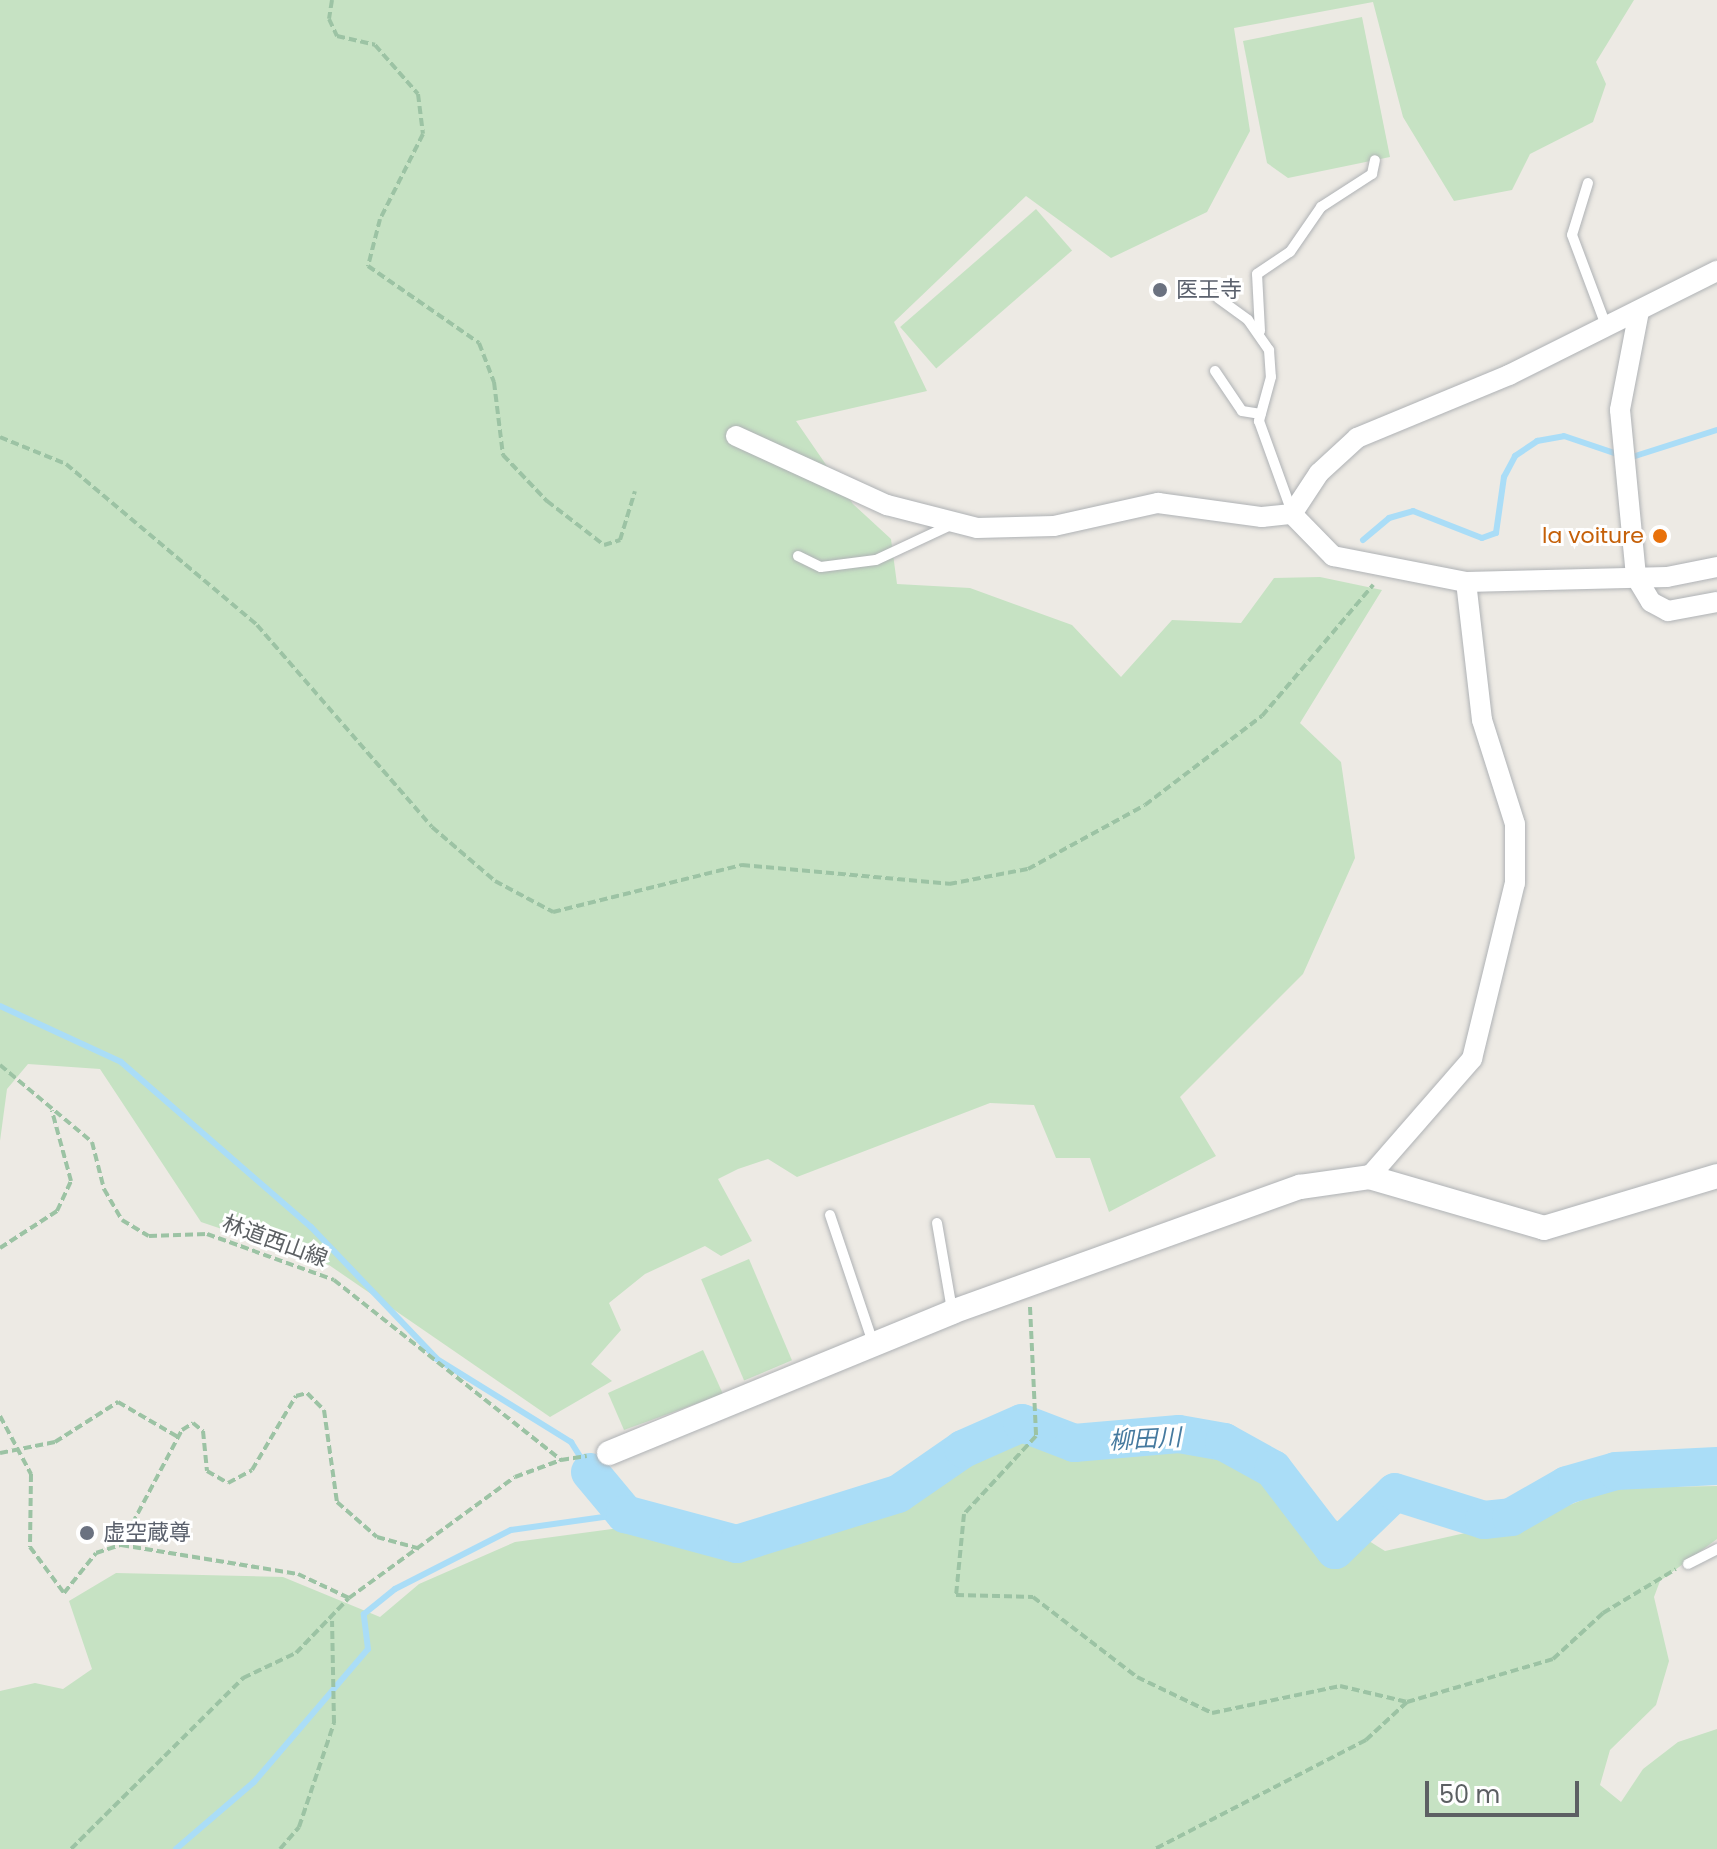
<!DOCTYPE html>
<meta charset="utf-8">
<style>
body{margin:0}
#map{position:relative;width:1717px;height:1849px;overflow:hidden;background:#edeae4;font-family:Poppins,"Noto Sans JP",sans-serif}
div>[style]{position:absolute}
.green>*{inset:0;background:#c6e2c3;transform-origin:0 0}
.stream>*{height:6px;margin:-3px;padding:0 3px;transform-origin:3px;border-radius:3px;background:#aaddf7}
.river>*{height:38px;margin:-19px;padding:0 19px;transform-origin:19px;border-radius:19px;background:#aaddf7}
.path>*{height:4px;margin-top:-2px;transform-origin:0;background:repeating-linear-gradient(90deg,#9cc3a4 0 8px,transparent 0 12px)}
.roads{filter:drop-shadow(0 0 2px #afb2b5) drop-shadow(0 0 2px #afb2b5)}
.service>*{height:10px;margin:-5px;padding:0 5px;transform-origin:5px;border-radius:5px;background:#fff}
.minor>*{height:20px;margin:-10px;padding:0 10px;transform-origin:10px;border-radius:10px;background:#fff}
.tertiary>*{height:24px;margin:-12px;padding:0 12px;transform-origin:12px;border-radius:12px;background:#fff}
.dots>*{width:22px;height:22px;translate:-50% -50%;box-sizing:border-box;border:4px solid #fff;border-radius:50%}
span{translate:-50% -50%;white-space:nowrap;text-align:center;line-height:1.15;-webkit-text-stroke:6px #fff;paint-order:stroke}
.worship-label{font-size:22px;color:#5b616d}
.left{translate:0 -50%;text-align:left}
.food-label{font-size:22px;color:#c56008}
.right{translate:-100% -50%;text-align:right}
.street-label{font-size:22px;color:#5c6063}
.water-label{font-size:24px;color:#467a9f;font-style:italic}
.scale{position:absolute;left:1425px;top:1781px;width:154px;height:36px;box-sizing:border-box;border:4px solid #5c6063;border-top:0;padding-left:10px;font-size:24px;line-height:28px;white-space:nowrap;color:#5c6063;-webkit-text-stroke:6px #fff;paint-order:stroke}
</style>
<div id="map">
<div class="green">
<i style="clip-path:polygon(0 0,1634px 0,1596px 62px,1606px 84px,1593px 122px,1530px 154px,1512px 190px,1454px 201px,1403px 117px,1373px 2px,1234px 28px,1250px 131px,1207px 212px,1111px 258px,1026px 196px,894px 322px,927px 391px,796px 421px,853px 504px,891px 539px,897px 584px,970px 588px,1072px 625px,1121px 677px,1172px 620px,1241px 623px,1274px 578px,1320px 577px,1382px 590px,1300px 723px,1341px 762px,1355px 858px,1303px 974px,1180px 1097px,1216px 1156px,1109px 1212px,1090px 1158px,1056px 1158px,1034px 1105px,990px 1103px,797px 1177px,768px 1159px,738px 1169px,718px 1179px,752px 1241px,721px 1256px,705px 1246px,645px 1274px,609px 1303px,621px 1330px,591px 1364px,612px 1381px,550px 1417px,329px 1265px,201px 1222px,100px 1069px,28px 1064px,7px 1089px,0 1141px)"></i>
<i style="clip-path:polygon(1362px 17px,1390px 157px,1288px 178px,1267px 163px,1243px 41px)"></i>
<i style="left:1036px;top:209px;width:55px;height:180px;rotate:49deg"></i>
<i style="left:749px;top:1259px;width:110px;height:52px;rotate:67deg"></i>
<i style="clip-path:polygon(703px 1350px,723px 1394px,624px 1430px,608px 1393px)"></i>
<i style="clip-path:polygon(1037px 1431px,1074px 1450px,1163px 1440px,1214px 1444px,1385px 1551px,1541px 1516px,1613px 1488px,1717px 1486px,1717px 1539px,1660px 1581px,1654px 1597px,1669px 1661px,1656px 1705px,1610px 1750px,1600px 1785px,1621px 1802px,1643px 1769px,1678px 1742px,1717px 1729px,1717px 1849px,0 1849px,0 1691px,35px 1683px,63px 1689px,92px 1669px,69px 1601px,116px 1573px,283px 1577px,380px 1617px,419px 1584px,515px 1542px,627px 1527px,736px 1552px,907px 1499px,998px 1437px)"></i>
</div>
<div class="stream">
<i style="left:1363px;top:540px;width:34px;rotate:-40deg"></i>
<i style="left:1389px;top:518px;width:25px;rotate:-16deg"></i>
<i style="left:1413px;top:511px;width:74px;rotate:21.4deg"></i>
<i style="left:1482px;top:538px;width:15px;rotate:-20deg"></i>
<i style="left:1496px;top:533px;width:57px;rotate:-81.9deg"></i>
<i style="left:1504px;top:477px;width:24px;rotate:-62deg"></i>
<i style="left:1515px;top:456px;width:27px;rotate:-34deg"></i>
<i style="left:1537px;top:441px;width:27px;rotate:-10deg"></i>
<i style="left:1564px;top:436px;width:69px;rotate:18.7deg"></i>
<i style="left:1629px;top:458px;width:92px;rotate:-17.7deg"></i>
<i style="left:0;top:1006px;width:133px;rotate:24.8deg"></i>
<i style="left:121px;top:1062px;width:252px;rotate:41deg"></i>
<i style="left:311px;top:1227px;width:182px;rotate:46.3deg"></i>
<i style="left:437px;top:1359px;width:158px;rotate:31.8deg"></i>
<i style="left:571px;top:1442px;width:36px;rotate:58deg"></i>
<i style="left:176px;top:1849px;width:103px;rotate:-40.7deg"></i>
<i style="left:254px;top:1782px;width:175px;rotate:-49.4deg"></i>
<i style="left:368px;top:1649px;width:35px;rotate:-97deg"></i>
<i style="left:364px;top:1614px;width:40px;rotate:-39deg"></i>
<i style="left:395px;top:1589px;width:130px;rotate:-27deg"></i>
<i style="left:511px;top:1530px;width:115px;rotate:-8deg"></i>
</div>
<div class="river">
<i style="left:590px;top:1472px;width:55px;rotate:50.2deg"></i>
<i style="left:625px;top:1514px;width:116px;rotate:15deg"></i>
<i style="left:737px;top:1544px;width:169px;rotate:-17.3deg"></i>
<i style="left:898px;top:1494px;width:79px;rotate:-34.7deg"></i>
<i style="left:963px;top:1449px;width:64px;rotate:-23.8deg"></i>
<i style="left:1022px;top:1423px;width:56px;rotate:21deg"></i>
<i style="left:1074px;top:1443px;width:105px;rotate:-4.9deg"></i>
<i style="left:1179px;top:1434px;width:46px;rotate:10.1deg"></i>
<i style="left:1224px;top:1442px;width:56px;rotate:28.9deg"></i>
<i style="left:1273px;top:1469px;width:102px;rotate:52.6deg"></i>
<i style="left:1335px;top:1550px;width:83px;rotate:-44deg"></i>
<i style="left:1395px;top:1492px;width:93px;rotate:17.5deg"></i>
<i style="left:1484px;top:1520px;width:27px;rotate:-6deg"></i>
<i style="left:1511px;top:1517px;width:64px;rotate:-29.7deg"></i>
<i style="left:1567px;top:1485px;width:51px;rotate:-15.9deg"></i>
<i style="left:1616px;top:1471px;width:101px;rotate:-2.8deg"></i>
</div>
<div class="path">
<i style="left:332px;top:0;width:19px;rotate:99deg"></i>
<i style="left:329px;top:19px;width:19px;rotate:65deg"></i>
<i style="left:337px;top:36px;width:39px;rotate:13deg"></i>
<i style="left:375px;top:45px;width:65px;rotate:48.7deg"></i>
<i style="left:418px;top:94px;width:40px;rotate:82.9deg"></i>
<i style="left:423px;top:134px;width:95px;rotate:116.8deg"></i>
<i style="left:380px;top:219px;width:49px;rotate:104.3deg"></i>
<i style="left:368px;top:266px;width:135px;rotate:34.7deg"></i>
<i style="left:479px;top:343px;width:42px;rotate:69deg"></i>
<i style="left:494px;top:382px;width:74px;rotate:83deg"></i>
<i style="left:503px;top:455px;width:64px;rotate:46.3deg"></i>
<i style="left:547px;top:501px;width:72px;rotate:37.7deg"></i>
<i style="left:604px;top:545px;width:17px;rotate:-17deg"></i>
<i style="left:620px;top:540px;width:51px;rotate:-73deg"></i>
<i style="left:0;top:437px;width:71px;rotate:22.2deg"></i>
<i style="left:66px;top:464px;width:250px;rotate:40.1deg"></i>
<i style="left:257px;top:625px;width:267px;rotate:49.1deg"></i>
<i style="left:432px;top:827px;width:83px;rotate:40.6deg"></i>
<i style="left:495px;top:881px;width:66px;rotate:28.1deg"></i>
<i style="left:553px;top:912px;width:195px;rotate:-14deg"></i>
<i style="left:742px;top:865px;width:208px;rotate:5.2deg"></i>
<i style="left:949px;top:884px;width:80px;rotate:-10.8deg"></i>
<i style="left:1028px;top:869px;width:133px;rotate:-28.7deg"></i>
<i style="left:1145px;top:805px;width:147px;rotate:-37.3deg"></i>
<i style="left:1262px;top:716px;width:172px;rotate:-49.7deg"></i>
<i style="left:0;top:1065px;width:120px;rotate:39.9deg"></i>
<i style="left:92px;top:1142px;width:49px;rotate:75.7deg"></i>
<i style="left:104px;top:1189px;width:36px;rotate:60deg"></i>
<i style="left:122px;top:1220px;width:31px;rotate:31deg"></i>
<i style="left:149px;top:1236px;width:58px;rotate:-2deg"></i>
<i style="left:207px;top:1234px;width:135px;rotate:19.9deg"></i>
<i style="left:334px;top:1280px;width:290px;rotate:38.4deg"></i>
<i style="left:561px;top:1460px;width:26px;rotate:-9deg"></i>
<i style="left:0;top:1248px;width:68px;rotate:-33deg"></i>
<i style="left:57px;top:1211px;width:33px;rotate:-65deg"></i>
<i style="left:71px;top:1181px;width:73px;rotate:-105.2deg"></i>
<i style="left:1030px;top:1307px;width:129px;rotate:87.3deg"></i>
<i style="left:1036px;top:1436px;width:106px;rotate:132.7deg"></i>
<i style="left:964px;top:1514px;width:81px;rotate:95.6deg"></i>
<i style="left:956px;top:1595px;width:77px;rotate:1.5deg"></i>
<i style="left:1033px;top:1597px;width:131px;rotate:37.6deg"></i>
<i style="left:1137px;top:1677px;width:83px;rotate:25.6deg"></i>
<i style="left:1212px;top:1713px;width:131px;rotate:-11.9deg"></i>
<i style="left:1340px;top:1686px;width:69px;rotate:13.4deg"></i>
<i style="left:1407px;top:1702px;width:56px;rotate:137.2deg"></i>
<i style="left:1366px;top:1740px;width:237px;rotate:152.7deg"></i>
<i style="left:0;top:1416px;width:66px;rotate:61.9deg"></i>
<i style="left:31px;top:1474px;width:73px;rotate:90.8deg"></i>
<i style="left:30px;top:1547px;width:57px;rotate:53.5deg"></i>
<i style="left:64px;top:1593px;width:51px;rotate:-51.3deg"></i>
<i style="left:96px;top:1553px;width:26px;rotate:-18deg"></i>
<i style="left:121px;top:1545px;width:179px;rotate:9.3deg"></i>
<i style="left:298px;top:1574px;width:56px;rotate:25.2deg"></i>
<i style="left:0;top:1453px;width:56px;rotate:-11.3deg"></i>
<i style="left:55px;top:1442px;width:75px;rotate:-32.4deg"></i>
<i style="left:118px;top:1402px;width:69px;rotate:30.3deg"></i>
<i style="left:121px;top:1545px;width:130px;rotate:-62.1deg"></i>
<i style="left:182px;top:1430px;width:13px;rotate:-32deg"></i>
<i style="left:193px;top:1423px;width:13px;rotate:39deg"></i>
<i style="left:203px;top:1431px;width:40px;rotate:84.3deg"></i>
<i style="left:207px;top:1471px;width:24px;rotate:30deg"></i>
<i style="left:228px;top:1483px;width:27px;rotate:-28deg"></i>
<i style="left:252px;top:1470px;width:86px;rotate:-59.3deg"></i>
<i style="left:296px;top:1396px;width:11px;rotate:-15deg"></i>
<i style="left:307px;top:1393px;width:24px;rotate:45deg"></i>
<i style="left:324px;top:1410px;width:93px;rotate:82deg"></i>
<i style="left:337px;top:1502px;width:53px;rotate:41.2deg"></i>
<i style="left:377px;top:1537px;width:46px;rotate:15.3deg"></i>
<i style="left:1407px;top:1702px;width:152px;rotate:-16.4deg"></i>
<i style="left:1553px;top:1659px;width:68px;rotate:-42.6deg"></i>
<i style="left:1603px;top:1613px;width:85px;rotate:-31.1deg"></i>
<i style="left:71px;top:1849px;width:243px;rotate:-44.8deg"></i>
<i style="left:243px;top:1678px;width:59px;rotate:-25.3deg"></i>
<i style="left:296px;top:1653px;width:76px;rotate:-46.1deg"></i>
<i style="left:349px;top:1598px;width:205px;rotate:-36.1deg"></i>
<i style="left:515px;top:1477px;width:49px;rotate:-20.3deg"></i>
<i style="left:280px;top:1849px;width:29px;rotate:-49deg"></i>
<i style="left:299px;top:1827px;width:110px;rotate:-71.4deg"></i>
<i style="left:334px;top:1723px;width:102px;rotate:-91.1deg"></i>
</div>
<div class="roads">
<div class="service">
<i style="left:1588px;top:183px;width:54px;rotate:107.1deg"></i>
<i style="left:1572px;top:235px;width:99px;rotate:69.4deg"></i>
<i style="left:1218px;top:298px;width:37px;rotate:36deg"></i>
<i style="left:1248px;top:320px;width:37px;rotate:55deg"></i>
<i style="left:1269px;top:350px;width:27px;rotate:86deg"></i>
<i style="left:1271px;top:377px;width:46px;rotate:105.3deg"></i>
<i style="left:1259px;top:421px;width:97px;rotate:70.1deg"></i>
<i style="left:1260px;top:331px;width:57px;rotate:-93deg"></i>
<i style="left:1257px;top:274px;width:40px;rotate:-34deg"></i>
<i style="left:1290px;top:252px;width:55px;rotate:-55.4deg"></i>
<i style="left:1321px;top:207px;width:61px;rotate:-32.9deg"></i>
<i style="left:1372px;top:174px;width:14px;rotate:-78deg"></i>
<i style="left:1215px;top:371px;width:48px;rotate:56deg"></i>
<i style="left:1242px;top:411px;width:19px;rotate:9deg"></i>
<i style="left:798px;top:556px;width:25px;rotate:26deg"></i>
<i style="left:821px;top:567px;width:55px;rotate:-7.3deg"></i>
<i style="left:876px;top:560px;width:85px;rotate:-25.1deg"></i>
<i style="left:830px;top:1215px;width:135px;rotate:71.4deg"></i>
<i style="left:937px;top:1223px;width:88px;rotate:80.2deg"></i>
<i style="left:1688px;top:1564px;width:33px;rotate:-27deg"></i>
</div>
<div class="minor">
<i style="left:1639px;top:311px;width:101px;rotate:100.9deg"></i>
<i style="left:1620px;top:410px;width:168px;rotate:84.5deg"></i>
<i style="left:1636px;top:577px;width:29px;rotate:59deg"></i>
<i style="left:1651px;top:602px;width:19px;rotate:28deg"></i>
<i style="left:1668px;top:611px;width:50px;rotate:-10.4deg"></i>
<i style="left:736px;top:436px;width:166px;rotate:24.6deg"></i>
<i style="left:887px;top:505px;width:93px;rotate:14.3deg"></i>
<i style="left:977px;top:528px;width:77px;rotate:-1.5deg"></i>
<i style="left:1054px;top:526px;width:107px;rotate:-12.5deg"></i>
<i style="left:1158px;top:503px;width:105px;rotate:7.7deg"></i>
<i style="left:1262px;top:517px;width:30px;rotate:-6deg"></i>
<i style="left:1292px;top:514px;width:49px;rotate:-56.6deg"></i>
<i style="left:1319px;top:473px;width:52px;rotate:-42.6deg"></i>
<i style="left:1357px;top:438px;width:165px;rotate:-22.5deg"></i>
<i style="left:1509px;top:375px;width:233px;rotate:-26.6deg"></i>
<i style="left:1292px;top:514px;width:59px;rotate:45.7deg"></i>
<i style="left:1333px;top:556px;width:136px;rotate:11.1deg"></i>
<i style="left:1466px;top:582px;width:201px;rotate:-1.4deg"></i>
<i style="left:1667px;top:577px;width:51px;rotate:-11.3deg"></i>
<i style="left:1369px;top:1177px;width:157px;rotate:-48.9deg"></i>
<i style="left:1472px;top:1059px;width:181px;rotate:-76.3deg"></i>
<i style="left:1515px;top:883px;width:59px;rotate:-90deg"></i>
<i style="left:1515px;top:824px;width:109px;rotate:-107.6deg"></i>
<i style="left:1482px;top:720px;width:139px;rotate:-96.6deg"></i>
</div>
<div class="tertiary">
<i style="left:609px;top:1453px;width:371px;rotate:-22.3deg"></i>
<i style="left:952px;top:1312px;width:370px;rotate:-19.8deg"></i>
<i style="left:1300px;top:1187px;width:70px;rotate:-8.2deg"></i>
<i style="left:1369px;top:1177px;width:182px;rotate:16.2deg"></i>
<i style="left:1544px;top:1228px;width:181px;rotate:-16.7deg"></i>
</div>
</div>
<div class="dots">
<i style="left:1160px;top:290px;background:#6b7280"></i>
<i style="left:1660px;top:536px;background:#e8710a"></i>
<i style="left:87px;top:1533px;background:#6b7280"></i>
</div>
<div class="worship-label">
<span class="left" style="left:1176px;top:290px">医王寺</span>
<span class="left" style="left:103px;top:1533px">虚空蔵尊</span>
</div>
<div class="food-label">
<span class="right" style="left:1644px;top:536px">la voiture</span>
</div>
<div class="street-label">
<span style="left:275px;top:1241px;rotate:20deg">林道西山線</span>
</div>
<div class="water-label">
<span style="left:1145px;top:1439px;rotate:-3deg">柳田川</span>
</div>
<div class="scale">50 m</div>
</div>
